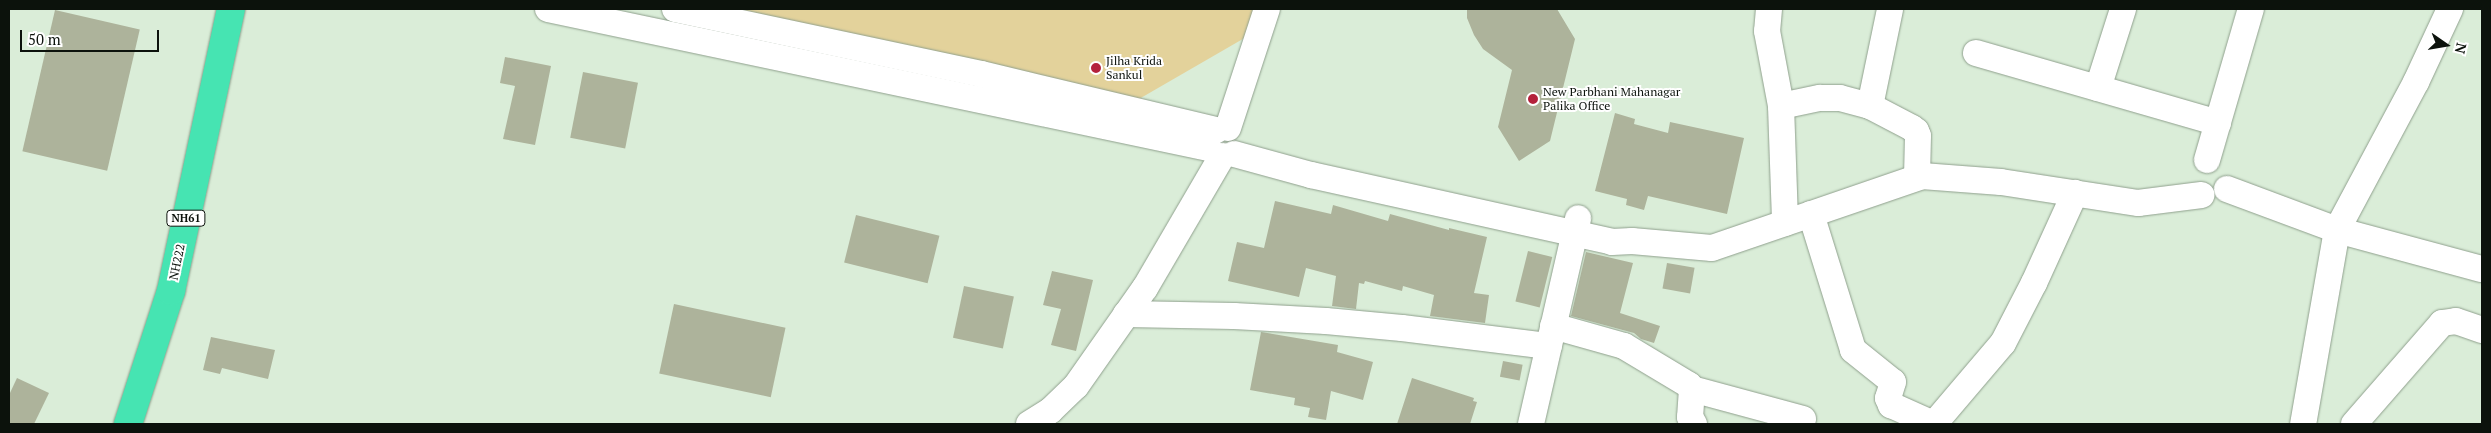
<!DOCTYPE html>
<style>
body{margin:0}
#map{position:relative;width:2491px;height:433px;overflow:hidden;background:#daedd8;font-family:"PT Serif",serif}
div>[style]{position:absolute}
.green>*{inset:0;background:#e3d29b}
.building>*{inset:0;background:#adb39b;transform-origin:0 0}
.roads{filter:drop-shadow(0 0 1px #8fa08d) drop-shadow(0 0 1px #8fa08d)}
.minor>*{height:26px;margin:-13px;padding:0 13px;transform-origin:13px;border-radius:13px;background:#fff}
.highway>*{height:28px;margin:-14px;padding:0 14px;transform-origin:14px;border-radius:14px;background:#46e4b2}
.dots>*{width:14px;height:14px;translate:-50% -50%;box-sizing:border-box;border:2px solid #fff;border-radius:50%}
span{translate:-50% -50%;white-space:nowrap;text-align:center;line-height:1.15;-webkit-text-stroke:4px #fff;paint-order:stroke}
.shield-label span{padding:1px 4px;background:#fff;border:1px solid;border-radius:4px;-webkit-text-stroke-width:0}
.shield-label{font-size:11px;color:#0c120c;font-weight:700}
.poi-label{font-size:12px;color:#0c120c}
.left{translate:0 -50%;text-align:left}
.street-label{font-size:12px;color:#0c120c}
.frame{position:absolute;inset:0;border:10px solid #0c120c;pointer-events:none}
.north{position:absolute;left:2421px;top:20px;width:50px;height:50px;-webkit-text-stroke:4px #fff;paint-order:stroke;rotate:103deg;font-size:14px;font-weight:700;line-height:20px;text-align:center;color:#0c120c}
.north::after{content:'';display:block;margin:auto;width:18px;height:22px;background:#0c120c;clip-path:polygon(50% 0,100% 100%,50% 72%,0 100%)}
.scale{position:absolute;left:20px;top:30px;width:139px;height:22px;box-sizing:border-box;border:2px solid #0c120c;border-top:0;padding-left:6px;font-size:15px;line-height:18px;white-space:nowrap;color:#0c120c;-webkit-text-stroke:4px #fff;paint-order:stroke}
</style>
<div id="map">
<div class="green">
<i style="clip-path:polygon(738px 9px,1254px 9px,1248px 36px,1139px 99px)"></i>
</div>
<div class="building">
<i style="clip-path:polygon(1467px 9px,1557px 9px,1575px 39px,1550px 141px,1519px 161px,1498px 127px,1512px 70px,1483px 49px,1474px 35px,1467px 18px)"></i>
<i style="left:55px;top:10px;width:87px;height:145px;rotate:13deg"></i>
<i style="clip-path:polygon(505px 57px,551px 66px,535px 145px,503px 139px,515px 86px,500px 83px)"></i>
<i style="left:583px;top:72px;width:56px;height:67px;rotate:11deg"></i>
<i style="clip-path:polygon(1615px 113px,1635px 119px,1634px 124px,1668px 133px,1670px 122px,1744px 138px,1727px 214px,1648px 196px,1644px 210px,1626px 205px,1627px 199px,1595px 191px)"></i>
<i style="clip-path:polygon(1275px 201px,1331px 214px,1333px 205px,1388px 221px,1390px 214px,1449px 230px,1449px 228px,1487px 237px,1474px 293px,1489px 295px,1485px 323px,1430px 316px,1434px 295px,1403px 286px,1402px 291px,1365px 281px,1364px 284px,1359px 283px,1356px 309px,1332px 306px,1336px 276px,1306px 268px,1299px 297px,1228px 281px,1237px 242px,1264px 248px)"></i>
<i style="left:856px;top:215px;width:86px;height:49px;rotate:14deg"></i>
<i style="left:1528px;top:251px;width:25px;height:52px;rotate:14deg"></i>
<i style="clip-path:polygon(1586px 252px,1633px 263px,1620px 313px,1660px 326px,1654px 343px,1641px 339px,1634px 333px,1571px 316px)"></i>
<i style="left:1667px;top:263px;width:28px;height:26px;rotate:10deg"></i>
<i style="clip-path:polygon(1052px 271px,1093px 280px,1076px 351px,1051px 345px,1061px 309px,1043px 305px)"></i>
<i style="left:964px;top:286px;width:51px;height:53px;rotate:12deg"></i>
<i style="left:674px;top:304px;width:114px;height:71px;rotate:12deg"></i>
<i style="clip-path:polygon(1261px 332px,1338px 345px,1337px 352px,1373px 362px,1363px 400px,1331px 391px,1326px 420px,1308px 417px,1310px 408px,1294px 405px,1295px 398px,1250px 390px)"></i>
<i style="clip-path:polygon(211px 337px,275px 350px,268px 379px,222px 368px,220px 374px,203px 370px)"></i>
<i style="left:1503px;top:361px;width:20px;height:16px;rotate:11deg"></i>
<i style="clip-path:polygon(17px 378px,49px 393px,34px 424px,9px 424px,9px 395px)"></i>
<i style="clip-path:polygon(1412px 378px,1474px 398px,1473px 401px,1477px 402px,1470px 424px,1397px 424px)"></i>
</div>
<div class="roads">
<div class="minor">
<i style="left:548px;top:9px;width:675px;rotate:11.88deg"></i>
<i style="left:675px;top:9px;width:313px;rotate:12deg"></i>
<i style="left:981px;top:74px;width:242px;rotate:13.4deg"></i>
<i style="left:1769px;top:9px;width:22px;rotate:95deg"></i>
<i style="left:1767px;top:31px;width:76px;rotate:79.4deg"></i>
<i style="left:1781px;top:106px;width:117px;rotate:88deg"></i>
<i style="left:2450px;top:9px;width:81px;rotate:115deg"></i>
<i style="left:2416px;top:82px;width:168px;rotate:118.1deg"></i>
<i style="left:2337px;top:230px;width:150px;rotate:15.1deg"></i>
<i style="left:1976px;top:53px;width:252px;rotate:16.1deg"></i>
<i style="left:2098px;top:88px;width:83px;rotate:-72.4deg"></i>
<i style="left:1781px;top:106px;width:40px;rotate:-12deg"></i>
<i style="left:1820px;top:98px;width:20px"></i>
<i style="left:1840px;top:98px;width:31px;rotate:15deg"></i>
<i style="left:1870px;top:106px;width:47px;rotate:27.6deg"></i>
<i style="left:1912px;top:128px;width:5px;rotate:37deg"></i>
<i style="left:1916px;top:131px;width:5px;rotate:68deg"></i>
<i style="left:1918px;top:136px;width:41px;rotate:91.4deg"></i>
<i style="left:1870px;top:106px;width:99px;rotate:-78.3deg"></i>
<i style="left:1228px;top:128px;width:125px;rotate:-71.9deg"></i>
<i style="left:1234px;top:154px;width:80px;rotate:15.3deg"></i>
<i style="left:1311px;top:175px;width:308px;rotate:12.5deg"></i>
<i style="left:1612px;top:242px;width:20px;rotate:-3deg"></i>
<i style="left:1632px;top:241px;width:80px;rotate:5deg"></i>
<i style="left:1712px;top:248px;width:222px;rotate:-18.9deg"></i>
<i style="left:1922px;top:176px;width:79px;rotate:4.3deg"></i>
<i style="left:2001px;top:182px;width:139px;rotate:8.7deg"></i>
<i style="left:2138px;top:203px;width:64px;rotate:-7.2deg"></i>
<i style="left:2207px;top:160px;width:157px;rotate:-73.8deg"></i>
<i style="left:2227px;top:189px;width:117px;rotate:20.4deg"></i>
<i style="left:2337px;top:230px;width:197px;rotate:99.9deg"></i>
<i style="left:1811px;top:214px;width:142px;rotate:72.8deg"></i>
<i style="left:1853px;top:350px;width:51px;rotate:38.7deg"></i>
<i style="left:1893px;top:382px;width:17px;rotate:107deg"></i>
<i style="left:1888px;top:398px;width:8px;rotate:67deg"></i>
<i style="left:1891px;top:405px;width:46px;rotate:24.3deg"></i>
<i style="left:1126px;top:314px;width:108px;rotate:1.1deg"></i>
<i style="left:1234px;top:316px;width:92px;rotate:3.1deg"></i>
<i style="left:1326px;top:321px;width:76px;rotate:5.3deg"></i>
<i style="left:1402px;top:328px;width:148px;rotate:7deg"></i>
<i style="left:1553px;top:326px;width:74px;rotate:15.7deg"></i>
<i style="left:1624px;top:346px;width:76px;rotate:31deg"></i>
<i style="left:1689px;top:385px;width:5px;rotate:53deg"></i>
<i style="left:1692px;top:389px;width:28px;rotate:94deg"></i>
<i style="left:1690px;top:417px;width:8px;rotate:60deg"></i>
<i style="left:1692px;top:389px;width:115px;rotate:15.1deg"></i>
<i style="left:1029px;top:424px;width:25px;rotate:-32deg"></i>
<i style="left:1050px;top:411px;width:36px;rotate:-44deg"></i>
<i style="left:1076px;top:386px;width:120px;rotate:-54.9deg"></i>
<i style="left:1145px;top:288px;width:153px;rotate:-59.7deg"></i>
<i style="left:1531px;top:424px;width:211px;rotate:-77.1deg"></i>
<i style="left:1934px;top:424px;width:106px;rotate:-49.6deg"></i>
<i style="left:2003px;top:343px;width:68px;rotate:-62.7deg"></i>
<i style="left:2034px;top:283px;width:99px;rotate:-65.5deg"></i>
<i style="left:2354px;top:424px;width:134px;rotate:-48.9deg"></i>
<i style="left:2442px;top:323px;width:14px;rotate:-8deg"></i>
<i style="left:2456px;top:321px;width:28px;rotate:19deg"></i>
</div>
<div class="highway">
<i style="left:128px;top:424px;width:140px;rotate:-72.1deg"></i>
<i style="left:171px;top:291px;width:288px;rotate:-78deg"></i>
</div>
</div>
<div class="dots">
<i style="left:1096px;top:68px;background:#b4213b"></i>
<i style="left:1533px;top:99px;background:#b4213b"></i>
</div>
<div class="shield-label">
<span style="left:186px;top:218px">NH61</span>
</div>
<div class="poi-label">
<span class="left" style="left:1106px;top:68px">Jilha Krida<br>Sankul</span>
<span class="left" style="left:1543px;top:99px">New Parbhani Mahanagar<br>Palika Office</span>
</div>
<div class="street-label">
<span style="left:177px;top:262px;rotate:-78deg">NH222</span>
</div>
<div class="frame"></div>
<div class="north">N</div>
<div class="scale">50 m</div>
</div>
